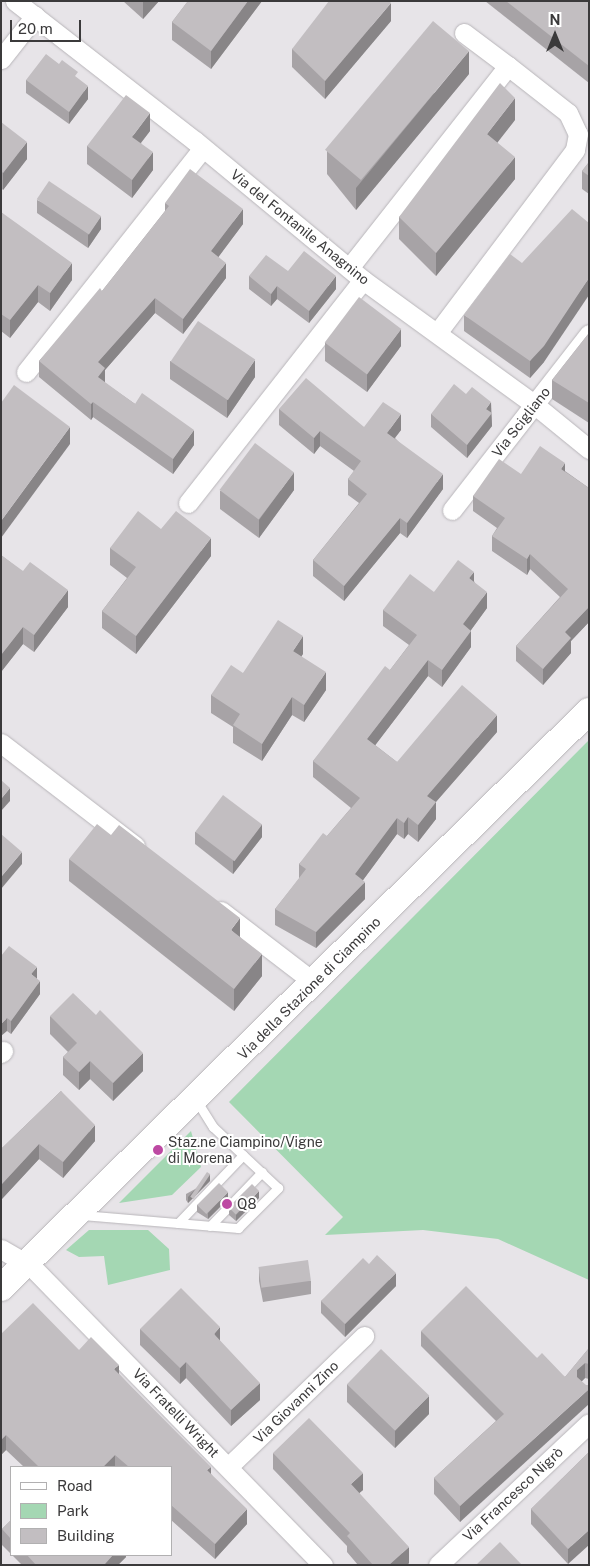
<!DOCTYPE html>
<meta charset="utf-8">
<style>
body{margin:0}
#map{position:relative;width:590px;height:1566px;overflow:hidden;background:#e7e4e8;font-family:"Public Sans",sans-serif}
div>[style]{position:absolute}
.green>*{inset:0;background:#a4d7b3}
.roads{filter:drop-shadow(0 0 1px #b8b5b9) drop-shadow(0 0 1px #b8b5b9)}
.lane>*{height:9px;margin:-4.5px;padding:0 4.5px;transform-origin:4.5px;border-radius:4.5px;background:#fff}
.street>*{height:19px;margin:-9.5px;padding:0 9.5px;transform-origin:9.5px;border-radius:9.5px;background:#fff}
.secondary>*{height:26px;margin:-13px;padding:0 13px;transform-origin:13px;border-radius:13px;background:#fff}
.wall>*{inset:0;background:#a7a3a6}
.shaded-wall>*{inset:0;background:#888587}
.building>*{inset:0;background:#c2bec1;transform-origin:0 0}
.dots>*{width:14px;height:14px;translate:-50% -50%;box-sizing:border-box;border:2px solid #fff;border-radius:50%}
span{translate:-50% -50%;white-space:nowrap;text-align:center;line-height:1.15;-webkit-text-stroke:4px #fff;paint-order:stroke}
.street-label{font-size:14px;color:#3b3a3b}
.poi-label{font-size:14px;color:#3b3a3b}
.left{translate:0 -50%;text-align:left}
.frame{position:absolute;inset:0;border:2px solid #3b3a3b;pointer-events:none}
.legend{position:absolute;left:10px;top:1466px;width:162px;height:90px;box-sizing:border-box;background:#fff;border:1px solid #b1b0b1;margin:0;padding:6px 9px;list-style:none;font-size:15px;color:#3b3a3b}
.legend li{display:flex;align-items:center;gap:10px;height:25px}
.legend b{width:25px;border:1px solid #b1b0b1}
.north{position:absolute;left:530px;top:10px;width:50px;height:50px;-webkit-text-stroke:4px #fff;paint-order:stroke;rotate:0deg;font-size:14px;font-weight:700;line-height:20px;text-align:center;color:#3b3a3b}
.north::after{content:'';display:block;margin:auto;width:18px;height:22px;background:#3b3a3b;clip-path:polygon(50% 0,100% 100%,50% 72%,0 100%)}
.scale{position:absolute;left:10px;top:20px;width:71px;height:22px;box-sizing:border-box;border:2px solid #3b3a3b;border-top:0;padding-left:6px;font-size:15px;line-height:18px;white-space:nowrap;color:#3b3a3b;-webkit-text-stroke:4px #fff;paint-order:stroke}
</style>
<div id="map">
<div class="green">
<i style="clip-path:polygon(589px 740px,589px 1280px,498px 1239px,423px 1230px,325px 1235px,343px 1217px,229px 1102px)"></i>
<i style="clip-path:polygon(191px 1131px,201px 1167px,172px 1195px,119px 1203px)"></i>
<i style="clip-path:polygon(89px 1230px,148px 1230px,169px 1249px,170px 1270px,108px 1285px,104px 1256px,79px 1257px,66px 1250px)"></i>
</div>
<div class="roads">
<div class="lane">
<i style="left:82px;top:1215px;width:157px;rotate:4.8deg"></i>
<i style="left:238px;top:1228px;width:57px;rotate:-45deg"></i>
<i style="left:278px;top:1188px;width:89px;rotate:-136.8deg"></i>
<i style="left:213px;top:1127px;width:32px;rotate:-122deg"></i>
<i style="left:178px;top:1223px;width:94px;rotate:-46.3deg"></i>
<i style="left:210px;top:1226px;width:75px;rotate:-46.1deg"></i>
</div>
<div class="street">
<i style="left:15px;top:1px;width:228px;rotate:37.9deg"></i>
<i style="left:195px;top:141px;width:218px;rotate:39.6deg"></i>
<i style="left:363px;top:280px;width:213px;rotate:36deg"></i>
<i style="left:535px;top:405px;width:70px;rotate:39.2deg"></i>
<i style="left:464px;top:33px;width:55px;rotate:36.9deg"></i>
<i style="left:1px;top:59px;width:55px;rotate:-51.7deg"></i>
<i style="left:349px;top:268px;width:257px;rotate:-51.8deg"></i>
<i style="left:508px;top:66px;width:76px;rotate:38.1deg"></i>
<i style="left:568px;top:113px;width:23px;rotate:65deg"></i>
<i style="left:578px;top:134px;width:16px;rotate:101deg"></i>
<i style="left:575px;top:150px;width:229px;rotate:127deg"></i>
<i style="left:26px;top:372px;width:285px;rotate:-51.7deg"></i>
<i style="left:188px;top:503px;width:283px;rotate:-51.9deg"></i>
<i style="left:452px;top:510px;width:223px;rotate:-52.1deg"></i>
<i style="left:1px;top:743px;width:169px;rotate:37.5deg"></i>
<i style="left:221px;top:911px;width:118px;rotate:37.5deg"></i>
<i style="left:1px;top:1053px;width:3px;rotate:-45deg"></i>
<i style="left:1px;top:1249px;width:36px;rotate:30deg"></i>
<i style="left:32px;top:1267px;width:417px;rotate:45.7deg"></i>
<i style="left:228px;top:1467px;width:189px;rotate:-43.9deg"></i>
<i style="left:438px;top:1565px;width:207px;rotate:-43.2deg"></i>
</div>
<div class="secondary">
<i style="left:1px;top:1288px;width:824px;rotate:-44.46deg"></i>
</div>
</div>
<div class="wall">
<i style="clip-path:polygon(123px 1px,159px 1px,143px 19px)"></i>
<i style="clip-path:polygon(188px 1px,262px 1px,211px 69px,172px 40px,172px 22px)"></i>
<i style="clip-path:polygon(485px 1px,589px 1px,589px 83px)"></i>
<i style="clip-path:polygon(391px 21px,325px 99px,292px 67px,292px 49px)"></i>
<i style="clip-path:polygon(469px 74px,356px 210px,327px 174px,327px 151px)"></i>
<i style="clip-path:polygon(78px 79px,88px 99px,69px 124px,26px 93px,26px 80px)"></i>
<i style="clip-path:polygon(515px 120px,497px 142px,515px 179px,436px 276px,399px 239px,399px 217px)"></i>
<i style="clip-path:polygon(1px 122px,27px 159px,3px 190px,1px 188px)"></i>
<i style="clip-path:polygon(150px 131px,141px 143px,153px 170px,132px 198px,87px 164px,87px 146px)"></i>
<i style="clip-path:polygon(589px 162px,589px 194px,582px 189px,582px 171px)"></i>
<i style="clip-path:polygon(37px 200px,101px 229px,88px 248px,37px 213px)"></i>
<i style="clip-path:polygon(165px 203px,243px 224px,218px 257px,226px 278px,183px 334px,155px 313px,105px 370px,105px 383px,194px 445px,173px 474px,93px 417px,91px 420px,39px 377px,39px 361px,102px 291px,165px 211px)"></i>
<i style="clip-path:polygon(1px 212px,72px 280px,50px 311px,38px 302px,10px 338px,1px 331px)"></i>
<i style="clip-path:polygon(288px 271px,336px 289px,309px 323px,277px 299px,271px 306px,249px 289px,249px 276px)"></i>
<i style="clip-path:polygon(464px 315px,544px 362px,530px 378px,464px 331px)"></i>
<i style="clip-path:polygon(589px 333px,589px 423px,552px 399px,552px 380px)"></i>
<i style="clip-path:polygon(325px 343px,401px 346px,367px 392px,325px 361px)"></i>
<i style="clip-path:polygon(170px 361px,255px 377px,227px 418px,170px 379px)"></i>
<i style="clip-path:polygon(279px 409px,364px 427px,401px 430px,395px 438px,443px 489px,407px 538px,400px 533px,344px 601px,313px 576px,313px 560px,359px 503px,348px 495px,348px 479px,354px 471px,320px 446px,314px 454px,279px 425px)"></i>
<i style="clip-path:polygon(491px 412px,492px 426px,467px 458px,431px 427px,431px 414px)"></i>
<i style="clip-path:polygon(565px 471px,589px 488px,589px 622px,571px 641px,571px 653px,543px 685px,516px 661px,516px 646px,560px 597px,530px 569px,527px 575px,492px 551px,492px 536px,497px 528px,473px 511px,473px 496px,521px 474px)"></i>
<i style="clip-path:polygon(294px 490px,259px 538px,220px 509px,220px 491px)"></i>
<i style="clip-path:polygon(161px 529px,211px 556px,136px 654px,102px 628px,102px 611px,127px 578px,110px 565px,110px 548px)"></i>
<i style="clip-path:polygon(1px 555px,68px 607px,34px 652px,23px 644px,1px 672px)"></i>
<i style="clip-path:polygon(474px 581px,487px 608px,471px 630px,471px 647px,442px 687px,428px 676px,375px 745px,397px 762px,497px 732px,436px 802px,436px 819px,418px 842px,408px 834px,404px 839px,397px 834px,363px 880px,365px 899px,316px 948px,275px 925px,275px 909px,299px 879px,299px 864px,327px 836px,351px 808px,313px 777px,313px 761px,390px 670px,409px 645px,383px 626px,383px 610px,434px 592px)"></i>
<i style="clip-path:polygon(303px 654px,301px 656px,326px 690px,304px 722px,292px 715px,262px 761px,233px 743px,233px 727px,211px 713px,211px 695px,243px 673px)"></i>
<i style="clip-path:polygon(195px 832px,262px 837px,233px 874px,195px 844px)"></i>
<i style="clip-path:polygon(69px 859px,240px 937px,262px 976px,234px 1011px,69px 881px)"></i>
<i style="clip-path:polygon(1px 956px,37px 979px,40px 994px,11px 1034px,7px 1031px)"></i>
<i style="clip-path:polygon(50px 1016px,143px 1071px,113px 1101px,90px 1079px,79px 1090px,63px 1075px,63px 1057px,68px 1052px,50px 1034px)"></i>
<i style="clip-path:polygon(61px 1091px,95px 1141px,63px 1178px,39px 1159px,1px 1200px,1px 1149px)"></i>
<i style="clip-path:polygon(210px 1181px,188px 1203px,186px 1200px,186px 1194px)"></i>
<i style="clip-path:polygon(259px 1198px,236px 1221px,229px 1215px,229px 1208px)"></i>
<i style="clip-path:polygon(228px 1199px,208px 1219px,197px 1212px,197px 1205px)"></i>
<i style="clip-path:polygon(369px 1264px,396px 1286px,345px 1337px,321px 1313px,321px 1301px)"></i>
<i style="clip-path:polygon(259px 1268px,311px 1281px,311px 1294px,263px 1302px,259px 1281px)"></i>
<i style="clip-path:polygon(140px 1329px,220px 1341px,260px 1400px,231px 1426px,186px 1378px,180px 1384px,140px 1345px)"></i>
<i style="clip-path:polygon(421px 1331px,537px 1358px,565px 1377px,589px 1348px,589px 1379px,585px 1378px,582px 1381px,460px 1522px,434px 1494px,434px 1478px,496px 1421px,421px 1346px)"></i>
<i style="clip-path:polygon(1px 1334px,79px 1350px,119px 1374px,211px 1474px,247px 1524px,215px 1559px,171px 1520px,171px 1467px,24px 1467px,6px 1450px,1px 1455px)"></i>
<i style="clip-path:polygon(347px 1384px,429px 1414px,395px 1448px,347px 1402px)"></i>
<i style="clip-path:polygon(589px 1452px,568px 1564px,531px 1524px,531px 1509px)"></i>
<i style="clip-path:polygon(273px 1453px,363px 1490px,359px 1493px,409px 1563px,407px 1565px,358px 1565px,347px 1552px,347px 1546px,273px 1469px)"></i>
<i style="clip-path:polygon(11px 1520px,11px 1554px,2px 1545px,2px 1529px)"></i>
<i style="clip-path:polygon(12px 1555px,126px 1555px,126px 1557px,118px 1565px,22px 1565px)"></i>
</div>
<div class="shaded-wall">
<i style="clip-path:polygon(143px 1px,159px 1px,143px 19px)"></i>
<i style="clip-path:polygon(248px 1px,262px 1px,211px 69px,211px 51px)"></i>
<i style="clip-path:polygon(391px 3px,391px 21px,325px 99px,325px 81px)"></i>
<i style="clip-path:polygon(469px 51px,469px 74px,356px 210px,356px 188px)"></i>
<i style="clip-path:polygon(88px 86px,88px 99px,69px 124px,69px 112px)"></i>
<i style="clip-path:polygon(515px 98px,515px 120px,487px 156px,487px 134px)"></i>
<i style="clip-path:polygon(150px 113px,150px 131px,132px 154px,132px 137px)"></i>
<i style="clip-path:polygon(27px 142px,27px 159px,3px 190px,3px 173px)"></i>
<i style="clip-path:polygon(153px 152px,153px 170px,132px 198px,132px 180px)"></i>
<i style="clip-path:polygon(515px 157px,515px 179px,436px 276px,436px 253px)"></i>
<i style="clip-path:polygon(243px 209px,243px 224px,211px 267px,211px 251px)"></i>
<i style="clip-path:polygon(101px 216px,101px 229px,88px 248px,88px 235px)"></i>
<i style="clip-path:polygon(72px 263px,72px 280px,50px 311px,50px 293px)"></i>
<i style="clip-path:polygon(226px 263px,226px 278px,183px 334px,183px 319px)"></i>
<i style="clip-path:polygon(336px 276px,336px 289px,309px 323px,309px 311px)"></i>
<i style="clip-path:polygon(589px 278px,589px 295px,544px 362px,530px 378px,530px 361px)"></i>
<i style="clip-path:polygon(38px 285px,38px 302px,10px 338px,10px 320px)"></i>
<i style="clip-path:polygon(277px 286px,277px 299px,271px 306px,271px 294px)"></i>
<i style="clip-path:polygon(155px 298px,155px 313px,105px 370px,105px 383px,98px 392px,98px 362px)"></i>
<i style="clip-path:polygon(401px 329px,401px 346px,367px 392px,367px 374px)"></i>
<i style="clip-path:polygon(255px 360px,255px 377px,227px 418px,227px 400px)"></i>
<i style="clip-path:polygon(93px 402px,93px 417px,91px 420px,91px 404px)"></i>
<i style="clip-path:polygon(491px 402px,492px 426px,467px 458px,467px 445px,486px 409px)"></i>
<i style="clip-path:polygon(401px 414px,401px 430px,387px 448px,387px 433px)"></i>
<i style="clip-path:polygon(70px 427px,70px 444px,1px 538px,1px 521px)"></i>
<i style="clip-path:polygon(194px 430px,194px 445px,173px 474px,173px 459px)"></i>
<i style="clip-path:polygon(320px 431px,320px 446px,314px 454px,314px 438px)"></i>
<i style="clip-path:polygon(565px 463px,565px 478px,561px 469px)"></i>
<i style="clip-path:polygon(294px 472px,294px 490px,259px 538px,259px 520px)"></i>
<i style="clip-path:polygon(443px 474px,443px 489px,407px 538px,407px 523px)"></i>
<i style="clip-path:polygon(400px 518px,400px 533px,344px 601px,344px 586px)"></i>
<i style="clip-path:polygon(211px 538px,211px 556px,136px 654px,136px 636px)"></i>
<i style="clip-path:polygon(530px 554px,530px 569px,527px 575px,527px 559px)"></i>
<i style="clip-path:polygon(474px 572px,474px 588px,469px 578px)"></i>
<i style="clip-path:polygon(68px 590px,68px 607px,34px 652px,34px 635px)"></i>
<i style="clip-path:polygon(487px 592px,487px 608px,463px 641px,463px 624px)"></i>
<i style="clip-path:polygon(589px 607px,589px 622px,571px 641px,571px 653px,543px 685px,543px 669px,565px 632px)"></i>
<i style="clip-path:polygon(23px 627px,23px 644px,1px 672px,1px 655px)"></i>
<i style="clip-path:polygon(471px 631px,471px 647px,442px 687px,442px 670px)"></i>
<i style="clip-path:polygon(303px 636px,303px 654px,293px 669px,293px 651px)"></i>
<i style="clip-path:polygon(428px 660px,428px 676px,367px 756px,367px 739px)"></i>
<i style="clip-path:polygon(326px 672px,326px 690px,304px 722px,304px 705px)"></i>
<i style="clip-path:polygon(292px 697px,292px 715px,262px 761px,262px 744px)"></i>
<i style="clip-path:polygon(497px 715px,497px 732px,427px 812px,427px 796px)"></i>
<i style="clip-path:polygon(10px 788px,10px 801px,1px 811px,1px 799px)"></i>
<i style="clip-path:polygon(436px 802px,436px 819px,418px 842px,418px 825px)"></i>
<i style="clip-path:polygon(408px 817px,408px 834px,404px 839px,404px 823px)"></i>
<i style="clip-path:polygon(397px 818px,397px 834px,355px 891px,355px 874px)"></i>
<i style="clip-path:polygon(262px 824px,262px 837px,233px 874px,233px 861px)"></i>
<i style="clip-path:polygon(22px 852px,22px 864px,1px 889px,1px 877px)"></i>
<i style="clip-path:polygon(365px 882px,365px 899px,316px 948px,316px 932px)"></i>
<i style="clip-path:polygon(240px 918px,240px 940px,231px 930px)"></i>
<i style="clip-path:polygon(262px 954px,262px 976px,234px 1011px,234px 989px)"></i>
<i style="clip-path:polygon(37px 967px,37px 979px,31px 974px)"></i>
<i style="clip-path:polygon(40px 981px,40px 994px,11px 1034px,11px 1021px)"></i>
<i style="clip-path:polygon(7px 1018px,7px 1031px,1px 1036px,1px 1024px)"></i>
<i style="clip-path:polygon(143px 1053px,143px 1071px,113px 1101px,113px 1083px)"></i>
<i style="clip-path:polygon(90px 1061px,90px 1079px,79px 1090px,79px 1072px)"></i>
<i style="clip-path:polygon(95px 1125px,95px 1141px,63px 1178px,63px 1162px)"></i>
<i style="clip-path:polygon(39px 1144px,39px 1159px,1px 1200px,1px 1185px)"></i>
<i style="clip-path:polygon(210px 1174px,210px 1181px,188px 1203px,188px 1197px)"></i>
<i style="clip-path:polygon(259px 1191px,259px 1198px,236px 1221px,236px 1215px)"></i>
<i style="clip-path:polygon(228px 1192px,228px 1199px,208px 1219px,208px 1213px)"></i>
<i style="clip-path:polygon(396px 1273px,396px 1286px,345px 1337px,345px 1324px)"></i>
<i style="clip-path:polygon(220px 1327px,220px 1343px,214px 1334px)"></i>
<i style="clip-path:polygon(186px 1362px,186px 1378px,180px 1384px,180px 1368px)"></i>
<i style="clip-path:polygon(585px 1363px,585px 1378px,577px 1386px,577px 1370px)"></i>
<i style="clip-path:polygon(119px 1365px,119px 1380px,114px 1369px)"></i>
<i style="clip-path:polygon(260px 1383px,260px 1400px,231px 1426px,231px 1410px)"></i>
<i style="clip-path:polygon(589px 1389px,589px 1404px,460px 1522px,460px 1506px)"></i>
<i style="clip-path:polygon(429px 1396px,429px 1414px,395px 1448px,395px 1430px)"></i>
<i style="clip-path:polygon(6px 1435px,6px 1450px,1px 1455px,1px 1440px)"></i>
<i style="clip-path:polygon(115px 1455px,115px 1467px,103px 1467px)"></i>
<i style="clip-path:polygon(211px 1467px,211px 1482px,207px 1470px)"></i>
<i style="clip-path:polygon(363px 1473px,363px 1490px,351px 1500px,351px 1484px)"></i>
<i style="clip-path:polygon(247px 1509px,247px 1524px,215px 1559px,215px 1544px)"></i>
<i style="clip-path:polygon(589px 1530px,589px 1545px,568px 1564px,568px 1549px)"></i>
<i style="clip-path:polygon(409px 1547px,409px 1563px,407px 1565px,389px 1565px)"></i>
<i style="clip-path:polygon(113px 1555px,126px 1555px,126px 1557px,118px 1565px,104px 1565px)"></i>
</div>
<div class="building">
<i style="clip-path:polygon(188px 1px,248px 1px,211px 51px,172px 22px)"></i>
<i style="clip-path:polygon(329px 1px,389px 1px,391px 3px,325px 81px,292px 49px)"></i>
<i style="clip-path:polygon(506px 1px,589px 1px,589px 66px)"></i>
<i style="left:433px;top:21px;width:47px;height:168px;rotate:40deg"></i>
<i style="clip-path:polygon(46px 54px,59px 64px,62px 60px,78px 72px,75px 76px,88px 86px,69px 112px,26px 80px)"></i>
<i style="clip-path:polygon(500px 83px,515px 98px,487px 134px,515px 157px,436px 253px,399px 217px)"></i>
<i style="clip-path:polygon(126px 95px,150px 113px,132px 137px,153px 152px,132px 180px,87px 146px)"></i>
<i style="clip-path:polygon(1px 122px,27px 142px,3px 173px,1px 171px)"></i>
<i style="clip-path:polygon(589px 162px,589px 176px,582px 171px)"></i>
<i style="clip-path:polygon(190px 169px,243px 209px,211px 251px,226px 263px,183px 319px,155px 298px,98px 362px,105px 368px,98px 377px,135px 404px,142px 393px,194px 430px,173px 459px,93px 402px,91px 404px,39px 361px,100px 288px,102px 291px,169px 206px,165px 203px)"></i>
<i style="left:49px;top:181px;width:63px;height:22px;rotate:34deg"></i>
<i style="clip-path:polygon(572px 209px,589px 223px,589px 278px,544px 346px,530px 361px,464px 315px,510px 254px,522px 263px)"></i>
<i style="clip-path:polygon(1px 212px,72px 263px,50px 293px,38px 285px,10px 320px,1px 314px)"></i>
<i style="clip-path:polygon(304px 251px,336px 276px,309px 311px,277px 286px,271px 294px,249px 276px,266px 255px,288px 271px)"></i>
<i style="left:359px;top:297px;width:53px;height:57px;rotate:37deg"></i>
<i style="left:198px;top:321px;width:69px;height:49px;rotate:34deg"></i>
<i style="clip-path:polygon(589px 333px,589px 403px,552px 380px)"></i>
<i style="clip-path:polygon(306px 378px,364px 427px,383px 402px,401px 414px,387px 433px,443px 474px,407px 523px,400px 518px,344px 586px,313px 560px,367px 494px,348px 479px,361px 461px,320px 431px,314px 438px,279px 409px)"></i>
<i style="clip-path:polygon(454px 384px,466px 394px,472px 387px,491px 402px,486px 409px,492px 413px,467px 445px,431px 414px)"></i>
<i style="clip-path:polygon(14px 385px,70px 427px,1px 521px,1px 403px)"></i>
<i style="left:255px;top:443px;width:49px;height:59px;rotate:37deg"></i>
<i style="clip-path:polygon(540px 446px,565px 463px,561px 469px,589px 488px,589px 607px,565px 632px,571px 638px,543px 669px,516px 646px,568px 589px,530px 554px,527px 559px,492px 536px,505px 518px,473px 496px,499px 459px,521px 474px)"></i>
<i style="clip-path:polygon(138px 511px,161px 529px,176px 511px,211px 538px,136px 636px,102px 611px,136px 567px,110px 548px)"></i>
<i style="clip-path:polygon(1px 555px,23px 571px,30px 562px,68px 590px,34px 635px,23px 627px,1px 655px)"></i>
<i style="clip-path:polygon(458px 560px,474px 572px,469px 578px,487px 592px,463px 624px,471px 631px,442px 670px,428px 660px,367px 739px,397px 762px,462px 685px,497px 715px,427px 796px,436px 802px,418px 825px,408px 817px,404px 823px,397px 818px,355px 874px,365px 882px,316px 932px,275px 909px,306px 869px,299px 864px,323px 833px,327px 836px,360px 798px,313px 761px,385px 666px,390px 670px,417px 635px,383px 610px,410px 574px,434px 592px)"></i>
<i style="clip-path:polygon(278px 620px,303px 636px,293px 651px,326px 672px,304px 705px,292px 697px,262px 744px,233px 725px,240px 714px,211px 695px,231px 665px,243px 673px)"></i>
<i style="clip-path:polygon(1px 780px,10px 788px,1px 799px)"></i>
<i style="left:223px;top:795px;width:49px;height:46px;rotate:37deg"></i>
<i style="clip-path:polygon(97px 824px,111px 835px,119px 825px,240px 918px,231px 930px,262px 954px,234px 989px,69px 859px)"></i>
<i style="clip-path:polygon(1px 834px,22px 852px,1px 877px)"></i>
<i style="clip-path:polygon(9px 946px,37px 967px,31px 974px,40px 981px,11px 1021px,7px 1018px,1px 1024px,1px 956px)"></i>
<i style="clip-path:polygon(73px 993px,96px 1015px,100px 1010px,143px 1053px,113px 1083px,90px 1061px,79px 1072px,63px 1057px,77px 1043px,50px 1016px)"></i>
<i style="clip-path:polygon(61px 1091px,95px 1125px,63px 1162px,39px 1144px,1px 1185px,1px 1149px)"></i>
<i style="left:207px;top:1172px;width:4px;height:30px;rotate:34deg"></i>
<i style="left:219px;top:1183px;width:13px;height:31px;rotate:45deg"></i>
<i style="left:252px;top:1184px;width:10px;height:33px;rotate:45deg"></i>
<i style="clip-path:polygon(377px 1255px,396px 1273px,345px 1324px,321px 1301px,363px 1258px,369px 1264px)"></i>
<i style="left:308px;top:1260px;width:21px;height:50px;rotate:82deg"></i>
<i style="clip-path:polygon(466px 1286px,537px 1358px,542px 1353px,565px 1377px,589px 1348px,589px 1364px,585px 1363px,577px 1370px,577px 1377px,586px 1385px,589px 1385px,589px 1389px,460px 1506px,434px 1478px,504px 1414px,421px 1331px)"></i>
<i style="clip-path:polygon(181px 1288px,220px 1327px,214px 1334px,260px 1383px,231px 1410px,186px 1362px,180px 1368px,140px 1329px)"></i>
<i style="clip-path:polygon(33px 1303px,79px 1350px,91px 1337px,119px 1365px,114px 1369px,211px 1467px,207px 1470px,247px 1509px,215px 1544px,171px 1505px,171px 1467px,129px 1467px,115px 1455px,103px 1467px,39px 1467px,6px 1435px,1px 1440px,1px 1334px)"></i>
<i style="left:381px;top:1349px;width:67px;height:49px;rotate:44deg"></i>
<i style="clip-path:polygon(309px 1418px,363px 1473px,351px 1484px,409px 1547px,389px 1565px,373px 1565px,347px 1536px,350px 1533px,273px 1453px)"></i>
<i style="clip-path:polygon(589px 1452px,589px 1530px,568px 1549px,531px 1509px)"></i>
<i style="clip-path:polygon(11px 1520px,11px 1539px,2px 1529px)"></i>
<i style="clip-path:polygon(500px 1542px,522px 1565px,476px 1565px)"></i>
<i style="clip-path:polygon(27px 1555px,113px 1555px,104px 1565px,36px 1565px)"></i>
</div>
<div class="dots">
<i style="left:158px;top:1150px;background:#bd49a3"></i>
<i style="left:227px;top:1204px;background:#bd49a3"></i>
</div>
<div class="street-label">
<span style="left:300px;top:227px;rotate:39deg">Via del Fontanile Anagnino</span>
<span style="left:521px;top:422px;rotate:-52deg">Via Scigliano</span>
<span style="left:309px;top:988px;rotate:-45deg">Via della Stazione di Ciampino</span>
<span style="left:296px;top:1402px;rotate:-44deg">Via Giovanni Zino</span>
<span style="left:176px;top:1413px;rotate:46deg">Via Fratelli Wright</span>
<span style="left:513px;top:1494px;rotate:-43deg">Via Francesco Nigrò</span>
</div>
<div class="poi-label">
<span class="left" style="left:168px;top:1150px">Staz.ne Ciampino/Vigne<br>di Morena</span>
<span class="left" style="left:237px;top:1204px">Q8</span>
</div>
<div class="frame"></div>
<ul class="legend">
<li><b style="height:6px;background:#fff"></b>Road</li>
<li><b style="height:14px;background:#a4d7b3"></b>Park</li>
<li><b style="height:14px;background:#c2bec1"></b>Building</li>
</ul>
<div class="north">N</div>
<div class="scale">20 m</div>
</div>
